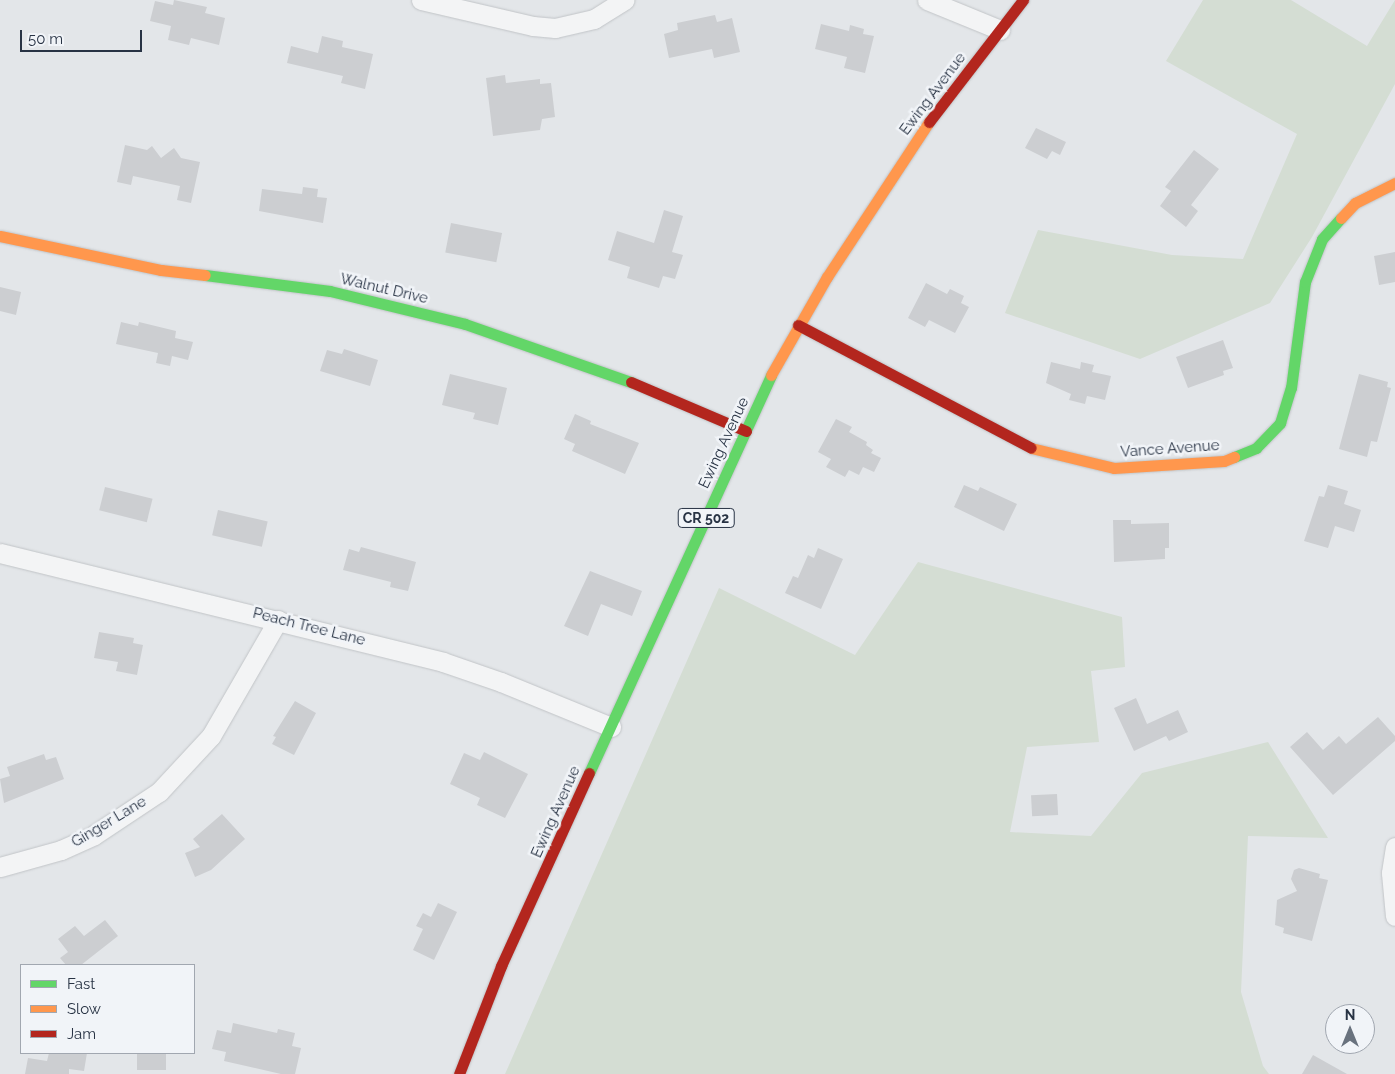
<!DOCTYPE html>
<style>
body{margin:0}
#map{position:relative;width:1395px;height:1074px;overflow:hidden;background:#e3e6e9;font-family:Raleway,sans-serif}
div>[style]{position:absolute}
.green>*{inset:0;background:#d4ddd3}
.building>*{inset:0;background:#ccced1;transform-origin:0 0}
.roads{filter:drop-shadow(0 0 1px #c1c4c7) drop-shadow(0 0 1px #c1c4c7)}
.street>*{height:19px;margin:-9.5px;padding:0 9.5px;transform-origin:9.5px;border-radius:9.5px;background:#f3f4f5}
.fast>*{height:11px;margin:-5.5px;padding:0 5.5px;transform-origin:5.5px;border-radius:5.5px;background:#63d668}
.slow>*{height:11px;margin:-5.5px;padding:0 5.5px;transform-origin:5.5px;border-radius:5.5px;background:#ff974d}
.jam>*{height:11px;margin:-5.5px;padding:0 5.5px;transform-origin:5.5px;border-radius:5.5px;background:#b3261e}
span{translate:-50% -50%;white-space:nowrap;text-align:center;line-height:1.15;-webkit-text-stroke:5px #f1f4f8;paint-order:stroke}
.shield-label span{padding:1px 4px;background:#f1f4f8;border:1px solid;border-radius:4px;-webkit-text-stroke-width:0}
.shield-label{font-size:14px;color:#283344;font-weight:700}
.street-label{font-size:15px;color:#283344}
.legend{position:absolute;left:20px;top:964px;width:175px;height:90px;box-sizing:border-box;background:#f1f4f8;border:1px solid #a1a7b0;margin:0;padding:6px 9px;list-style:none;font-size:15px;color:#283344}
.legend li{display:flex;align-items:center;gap:10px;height:25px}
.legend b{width:25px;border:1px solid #a1a7b0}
.north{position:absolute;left:1325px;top:1004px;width:50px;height:50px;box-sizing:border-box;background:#f1f4f8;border:1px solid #a1a7b0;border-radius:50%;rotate:0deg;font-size:14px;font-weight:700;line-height:20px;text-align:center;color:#283344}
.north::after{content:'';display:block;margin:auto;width:18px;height:22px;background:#69727e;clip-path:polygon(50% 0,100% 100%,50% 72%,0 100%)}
.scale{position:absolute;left:20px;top:30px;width:122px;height:22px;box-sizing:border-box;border:2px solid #283344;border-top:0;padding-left:6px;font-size:15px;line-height:18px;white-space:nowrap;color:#283344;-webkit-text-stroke:4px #f1f4f8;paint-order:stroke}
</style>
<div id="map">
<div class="green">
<i style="clip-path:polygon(1203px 0,1291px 0,1367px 46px,1395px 0,1395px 84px,1312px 237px,1270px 303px,1140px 359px,1005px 313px,1038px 230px,1172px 255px,1243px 259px,1297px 134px,1166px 61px)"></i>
<i style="clip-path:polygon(918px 562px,1122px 617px,1125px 667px,1091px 671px,1099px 742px,1027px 747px,1010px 832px,1091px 836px,1142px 773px,1268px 742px,1328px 838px,1248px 836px,1241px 992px,1263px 1066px,1269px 1074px,505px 1074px,719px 588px,855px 655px)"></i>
</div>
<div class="building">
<i style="clip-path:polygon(174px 0,207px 7px,205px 13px,225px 18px,219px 45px,191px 38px,189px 45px,168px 40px,171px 26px,150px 21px,155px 1px,173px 5px)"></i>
<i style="clip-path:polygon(715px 15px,717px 22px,732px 18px,740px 52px,714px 58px,712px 49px,669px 58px,664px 34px,678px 30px,677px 23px)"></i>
<i style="clip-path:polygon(821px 24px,849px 31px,850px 25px,864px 29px,863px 34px,874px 36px,865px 73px,844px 68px,847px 57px,815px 49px)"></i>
<i style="clip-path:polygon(322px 36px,343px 41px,342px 47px,373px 54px,365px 89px,341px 83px,343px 76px,287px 63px,291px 46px,318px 53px)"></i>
<i style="clip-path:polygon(505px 75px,506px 83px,540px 79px,540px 84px,551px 83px,555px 117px,542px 119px,540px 130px,493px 136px,486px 78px)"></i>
<i style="clip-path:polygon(1036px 128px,1066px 142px,1060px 155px,1052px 151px,1047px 159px,1025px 148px)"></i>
<i style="clip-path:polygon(125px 145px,147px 150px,152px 146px,161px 158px,174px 148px,181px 158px,200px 162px,191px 203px,177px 200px,180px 186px,133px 176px,131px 185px,117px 182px)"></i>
<i style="clip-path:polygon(1194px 150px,1219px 169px,1191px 205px,1198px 211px,1186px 227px,1160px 206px,1171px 191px,1165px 187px)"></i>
<i style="clip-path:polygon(303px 187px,318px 189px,317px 197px,327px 198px,323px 223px,259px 211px,262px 189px,302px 194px)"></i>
<i style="clip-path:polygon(664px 210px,683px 216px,672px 252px,683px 255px,675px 279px,663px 276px,659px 288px,627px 278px,630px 267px,608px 260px,617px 231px,654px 243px)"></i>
<i style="left:451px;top:223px;width:52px;height:30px;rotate:11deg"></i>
<i style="clip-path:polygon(1395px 252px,1395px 282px,1379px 285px,1374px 256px)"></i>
<i style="clip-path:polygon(926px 283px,947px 294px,950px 289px,964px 296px,961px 303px,969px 307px,955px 333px,929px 320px,925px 327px,908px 318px)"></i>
<i style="clip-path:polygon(0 287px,21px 292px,16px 315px,0 311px)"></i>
<i style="clip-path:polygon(121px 322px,138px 326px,139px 322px,176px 331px,175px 338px,193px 342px,188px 360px,172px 356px,170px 366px,156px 363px,158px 353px,116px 344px)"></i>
<i style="clip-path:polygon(1223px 340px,1233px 368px,1223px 371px,1224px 375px,1188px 388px,1176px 357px)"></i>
<i style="clip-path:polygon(344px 349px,378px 360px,370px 386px,320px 371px,327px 350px,342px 354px)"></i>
<i style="clip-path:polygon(1051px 362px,1080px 369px,1081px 362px,1094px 365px,1092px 372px,1111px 376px,1105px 400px,1087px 396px,1085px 404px,1069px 400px,1071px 394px,1046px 383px)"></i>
<i style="clip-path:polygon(450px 374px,507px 388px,498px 425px,473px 419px,475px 413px,442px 405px)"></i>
<i style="clip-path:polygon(1359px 374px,1388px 382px,1387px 387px,1391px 388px,1377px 442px,1371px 441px,1367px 457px,1339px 449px)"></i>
<i style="clip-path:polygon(575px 414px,591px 421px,590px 424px,639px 443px,625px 474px,572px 451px,575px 444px,564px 439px)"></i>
<i style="clip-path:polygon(836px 419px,852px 427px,849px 432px,867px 442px,866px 445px,873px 450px,871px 453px,881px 458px,874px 472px,863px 467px,859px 475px,849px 470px,845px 477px,826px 467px,831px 459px,818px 452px)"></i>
<i style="clip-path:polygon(964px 485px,978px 491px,980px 487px,1017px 504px,1004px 531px,954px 507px)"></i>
<i style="clip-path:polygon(1328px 485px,1348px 491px,1344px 504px,1361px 510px,1354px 532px,1335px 526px,1328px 548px,1304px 541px,1319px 496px,1324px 497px)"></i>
<i style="left:105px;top:487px;width:49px;height:24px;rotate:14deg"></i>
<i style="left:218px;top:510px;width:51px;height:26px;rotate:13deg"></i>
<i style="clip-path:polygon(1113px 520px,1131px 520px,1131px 524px,1169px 523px,1169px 548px,1165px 548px,1165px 559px,1114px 562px)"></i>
<i style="clip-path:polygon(361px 547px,416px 562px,408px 591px,390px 587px,391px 582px,343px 570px,349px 549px,359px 552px)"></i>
<i style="clip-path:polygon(818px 548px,843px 559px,821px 609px,785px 593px,793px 576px,798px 578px,808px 555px,814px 558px)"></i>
<i style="clip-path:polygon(590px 571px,642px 591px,632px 616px,601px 604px,588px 636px,564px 626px)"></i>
<i style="clip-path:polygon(99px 632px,134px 638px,133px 643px,143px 645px,137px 675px,116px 671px,118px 662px,94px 658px)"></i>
<i style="clip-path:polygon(1136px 698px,1147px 724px,1178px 710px,1188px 732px,1169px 741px,1166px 736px,1134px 751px,1114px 708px)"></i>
<i style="clip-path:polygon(295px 701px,316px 713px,294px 755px,272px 744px,276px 737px,273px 736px)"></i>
<i style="clip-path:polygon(1378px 717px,1395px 736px,1395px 741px,1333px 795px,1290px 747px,1307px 732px,1323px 750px,1339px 736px,1346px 744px)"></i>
<i style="clip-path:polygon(484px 752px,528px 774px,505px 818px,477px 805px,480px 798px,450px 784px,464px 753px,480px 760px)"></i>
<i style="clip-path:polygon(44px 754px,46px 760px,56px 757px,64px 779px,4px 803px,0 779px,10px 776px,7px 767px)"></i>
<i style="left:1057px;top:794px;width:21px;height:26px;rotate:87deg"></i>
<i style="clip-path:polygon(222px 814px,245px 839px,211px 870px,195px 877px,185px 853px,200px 847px,193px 839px)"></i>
<i style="clip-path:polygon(1299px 868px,1320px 874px,1319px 878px,1328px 880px,1312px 941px,1283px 933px,1284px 928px,1275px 925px,1277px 900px,1297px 891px,1291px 879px,1294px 870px)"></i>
<i style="clip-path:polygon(438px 903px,457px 912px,434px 960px,413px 950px,423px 929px,416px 926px,423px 913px,431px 917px)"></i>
<i style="clip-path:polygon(105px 920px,118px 936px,81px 965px,66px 965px,60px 958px,68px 952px,58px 939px,75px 926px,84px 936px)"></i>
<i style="clip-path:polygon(233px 1023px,277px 1033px,278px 1029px,295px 1033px,292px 1046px,301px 1048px,295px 1074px,281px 1074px,224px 1061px,226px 1052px,212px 1049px,217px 1030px,231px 1033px)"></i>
<i style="clip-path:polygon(49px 1053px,87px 1053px,84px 1071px,69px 1069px,69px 1074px,25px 1074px,28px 1058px,47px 1061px)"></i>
<i style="left:137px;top:1053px;width:29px;height:17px"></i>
<i style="clip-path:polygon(1313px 1055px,1347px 1074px,1302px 1074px)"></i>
</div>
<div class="roads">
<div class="street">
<i style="left:421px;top:0;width:115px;rotate:13.1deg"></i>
<i style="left:533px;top:26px;width:22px;rotate:5deg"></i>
<i style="left:555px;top:28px;width:40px;rotate:-13deg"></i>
<i style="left:594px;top:19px;width:36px;rotate:-32deg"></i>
<i style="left:927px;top:0;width:79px;rotate:22.3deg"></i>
<i style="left:0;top:553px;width:456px;rotate:13.8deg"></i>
<i style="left:443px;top:662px;width:61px;rotate:19deg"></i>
<i style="left:501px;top:682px;width:119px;rotate:22.2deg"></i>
<i style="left:1395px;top:847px;width:26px;rotate:99deg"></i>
<i style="left:1391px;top:873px;width:43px;rotate:84.7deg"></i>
<i style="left:0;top:867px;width:63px;rotate:-15.6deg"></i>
<i style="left:61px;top:850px;width:36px;rotate:-24deg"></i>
<i style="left:94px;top:835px;width:78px;rotate:-33.5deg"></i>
<i style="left:159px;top:792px;width:76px;rotate:-47.1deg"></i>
<i style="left:211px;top:736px;width:134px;rotate:-60deg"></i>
</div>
<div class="fast">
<i style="left:205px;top:275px;width:126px;rotate:7.3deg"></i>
<i style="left:330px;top:291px;width:139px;rotate:13.7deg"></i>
<i style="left:465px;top:324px;width:176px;rotate:19.3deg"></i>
<i style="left:1234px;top:457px;width:24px;rotate:-22deg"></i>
<i style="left:1256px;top:448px;width:35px;rotate:-46deg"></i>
<i style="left:1280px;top:423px;width:37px;rotate:-73deg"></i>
<i style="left:1291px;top:388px;width:107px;rotate:-82.5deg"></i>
<i style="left:1305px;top:282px;width:46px;rotate:-68.4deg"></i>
<i style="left:1322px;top:239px;width:28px;rotate:-48deg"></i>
<i style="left:589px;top:773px;width:438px;rotate:-65.4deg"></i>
</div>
<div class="slow">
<i style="left:1341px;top:218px;width:21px;rotate:-47deg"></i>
<i style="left:1355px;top:203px;width:45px;rotate:-26.6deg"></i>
<i style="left:0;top:236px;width:165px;rotate:11.9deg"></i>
<i style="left:161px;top:270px;width:44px;rotate:6.5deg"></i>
<i style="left:771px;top:375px;width:113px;rotate:-60.3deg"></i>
<i style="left:827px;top:277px;width:186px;rotate:-56.7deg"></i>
<i style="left:1031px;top:448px;width:85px;rotate:13.5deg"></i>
<i style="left:1114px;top:468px;width:110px;rotate:-3.6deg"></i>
<i style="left:1224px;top:461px;width:11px;rotate:-22deg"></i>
</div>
<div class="jam">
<i style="left:929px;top:122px;width:154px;rotate:-52.4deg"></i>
<i style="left:798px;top:325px;width:263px;rotate:27.8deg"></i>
<i style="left:631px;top:382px;width:125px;rotate:23.1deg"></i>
<i style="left:459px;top:1074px;width:116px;rotate:-68.7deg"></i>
<i style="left:501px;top:966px;width:212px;rotate:-65.5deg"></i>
</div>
</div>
<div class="shield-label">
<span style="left:706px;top:518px">CR 502</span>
</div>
<div class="street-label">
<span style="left:933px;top:94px;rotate:-53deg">Ewing Avenue</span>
<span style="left:384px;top:289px;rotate:13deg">Walnut Drive</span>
<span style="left:724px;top:443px;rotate:-65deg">Ewing Avenue</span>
<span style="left:1170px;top:449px;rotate:-4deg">Vance Avenue</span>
<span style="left:309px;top:627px;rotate:14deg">Peach Tree Lane</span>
<span style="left:556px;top:812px;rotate:-66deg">Ewing Avenue</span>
<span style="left:109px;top:822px;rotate:-31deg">Ginger Lane</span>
</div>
<ul class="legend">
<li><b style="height:6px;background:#63d668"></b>Fast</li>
<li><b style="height:6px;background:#ff974d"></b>Slow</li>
<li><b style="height:6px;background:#b3261e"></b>Jam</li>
</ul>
<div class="north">N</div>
<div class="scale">50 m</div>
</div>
